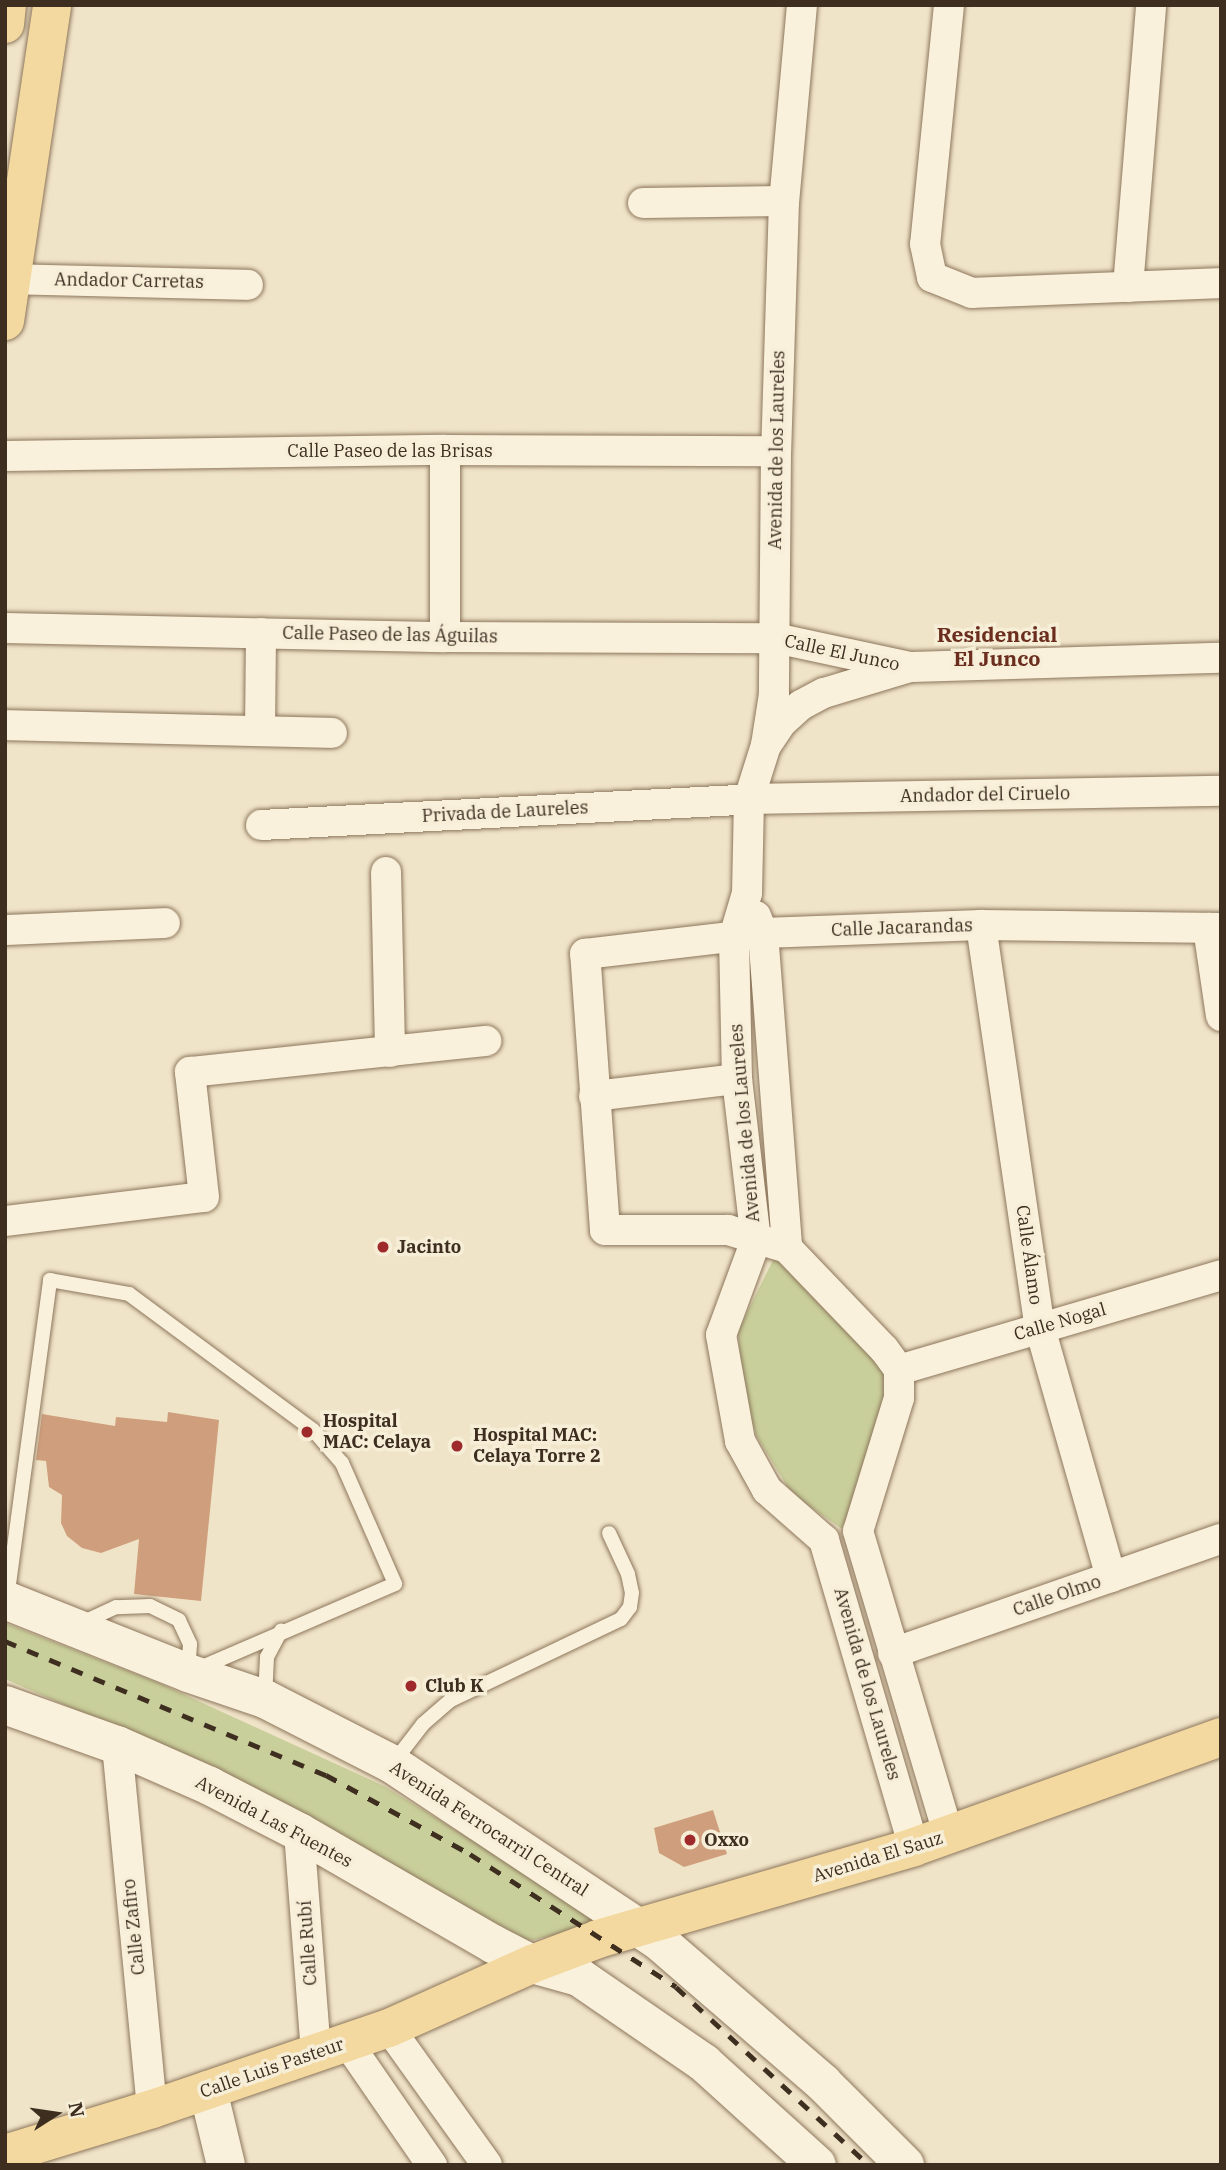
<!DOCTYPE html>
<meta charset="utf-8">
<style>
body{margin:0}
#map{position:relative;width:1226px;height:2170px;overflow:hidden;background:#f0e4c8;font-family:"IBM Plex Serif",serif}
div>[style]{position:absolute}
.green>*{inset:0;background:#c9cf9b}
.building>*{inset:0;background:#cf9f7d}
.roads{filter:drop-shadow(0 0 2px #8d765c) drop-shadow(0 0 2px #8d765c)}
.lane>*{height:14px;margin:-7px;padding:0 7px;transform-origin:7px;border-radius:7px;background:#faf1dc}
.street>*{height:30px;margin:-15px;padding:0 15px;transform-origin:15px;border-radius:15px;background:#faf1dc}
.secondary>*{height:38px;margin:-19px;padding:0 19px;transform-origin:19px;border-radius:19px;background:#faf1dc}
.primary>*{height:38px;margin:-19px;padding:0 19px;transform-origin:19px;border-radius:19px;background:#f3d9a0}
.rail>*{height:5px;margin-top:-2.5px;transform-origin:0;background:repeating-linear-gradient(90deg,#3d2e20 0 12px,transparent 0 24px)}
.dots>*{width:19px;height:19px;translate:-50% -50%;box-sizing:border-box;border:4px solid #f7eed8;border-radius:50%}
span{translate:-50% -50%;white-space:nowrap;text-align:center;line-height:1.15;-webkit-text-stroke:7px #f7eed8;paint-order:stroke}
.street-label{font-size:18px;color:#3d2e20}
.poi-label{font-size:18px;color:#3d2e20;font-weight:700}
.left{translate:0 -50%;text-align:left}
.quarter-label{font-size:21px;color:#6b2e1e;font-weight:700}
.frame{position:absolute;inset:0;border:7px solid #3d2e20;pointer-events:none}
.north{position:absolute;left:21px;top:2079px;width:70px;height:70px;-webkit-text-stroke:5px #f7eed8;paint-order:stroke;rotate:78deg;font-size:19px;font-weight:700;line-height:28px;text-align:center;color:#3d2e20}
.north::after{content:'';display:block;margin:auto;width:24px;height:32px;background:#3d2e20;clip-path:polygon(50% 0,100% 100%,50% 72%,0 100%)}
</style>
<div id="map">
<div class="green">
<i style="clip-path:polygon(775px 1256px,871px 1353px,891px 1378px,871px 1450px,842px 1529px,792px 1494px,757px 1437px,743px 1396px,738px 1331px)"></i>
<i style="clip-path:polygon(5px 1623px,159px 1683px,384px 1786px,607px 1923px,520px 1943px,230px 1777px,5px 1679px)"></i>
</div>
<div class="building">
<i style="clip-path:polygon(168px 1412px,219px 1420px,201px 1601px,134px 1594px,139px 1539px,101px 1553px,82px 1548px,67px 1536px,61px 1523px,62px 1495px,49px 1487px,46px 1461px,36px 1460px,42px 1414px,115px 1426px,116px 1417px,167px 1422px)"></i>
<i style="clip-path:polygon(713px 1810px,727px 1854px,684px 1867px,659px 1853px,654px 1828px)"></i>
</div>
<div class="roads">
<div class="lane">
<i style="left:7px;top:1599px;width:322px;rotate:-82.3deg"></i>
<i style="left:50px;top:1280px;width:80px;rotate:10deg"></i>
<i style="left:129px;top:1294px;width:229px;rotate:36.5deg"></i>
<i style="left:313px;top:1430px;width:44px;rotate:48.7deg"></i>
<i style="left:342px;top:1463px;width:132px;rotate:66.3deg"></i>
<i style="left:395px;top:1584px;width:225px;rotate:156.7deg"></i>
<i style="left:188px;top:1673px;width:29px;rotate:-86deg"></i>
<i style="left:190px;top:1644px;width:26px;rotate:-115deg"></i>
<i style="left:179px;top:1620px;width:32px;rotate:-154deg"></i>
<i style="left:150px;top:1606px;width:34px;rotate:178deg"></i>
<i style="left:116px;top:1607px;width:38px;rotate:155deg"></i>
<i style="left:265px;top:1698px;width:41px;rotate:-87.2deg"></i>
<i style="left:267px;top:1657px;width:30px;rotate:-62deg"></i>
<i style="left:393px;top:1763px;width:49px;rotate:-52.4deg"></i>
<i style="left:423px;top:1724px;width:37px;rotate:-41deg"></i>
<i style="left:451px;top:1700px;width:188px;rotate:-25.5deg"></i>
<i style="left:621px;top:1619px;width:15px;rotate:-53deg"></i>
<i style="left:630px;top:1607px;width:14px;rotate:-82deg"></i>
<i style="left:632px;top:1593px;width:19px;rotate:-102deg"></i>
<i style="left:628px;top:1574px;width:45px;rotate:-114.9deg"></i>
</div>
<div class="street">
<i style="left:802px;top:5px;width:197px;rotate:95.2deg"></i>
<i style="left:784px;top:201px;width:250px;rotate:91.8deg"></i>
<i style="left:776px;top:451px;width:243px;rotate:90.5deg"></i>
<i style="left:774px;top:694px;width:52px;rotate:98.9deg"></i>
<i style="left:766px;top:745px;width:57px;rotate:107.5deg"></i>
<i style="left:749px;top:799px;width:94px;rotate:91.2deg"></i>
<i style="left:747px;top:893px;width:46px;rotate:106.5deg"></i>
<i style="left:734px;top:937px;width:142px;rotate:88.8deg"></i>
<i style="left:737px;top:1079px;width:162px;rotate:83.3deg"></i>
<i style="left:756px;top:1240px;width:101px;rotate:110.2deg"></i>
<i style="left:721px;top:1335px;width:108px;rotate:79.8deg"></i>
<i style="left:740px;top:1441px;width:56px;rotate:61.1deg"></i>
<i style="left:767px;top:1490px;width:76px;rotate:41.3deg"></i>
<i style="left:824px;top:1540px;width:320px;rotate:73.7deg"></i>
<i style="left:949px;top:5px;width:240px;rotate:95.7deg"></i>
<i style="left:925px;top:244px;width:34px;rotate:78deg"></i>
<i style="left:932px;top:277px;width:43px;rotate:21.8deg"></i>
<i style="left:972px;top:293px;width:249px;rotate:-2.3deg"></i>
<i style="left:643px;top:203px;width:141px;rotate:-0.8deg"></i>
<i style="left:10px;top:279px;width:238px;rotate:1.4deg"></i>
<i style="left:1128px;top:287px;width:283px;rotate:-85.3deg"></i>
<i style="left:5px;top:456px;width:440px;rotate:-0.8deg"></i>
<i style="left:445px;top:450px;width:331px;rotate:0.2deg"></i>
<i style="left:5px;top:628px;width:440px;rotate:1.2deg"></i>
<i style="left:445px;top:637px;width:330px;rotate:0.2deg"></i>
<i style="left:775px;top:638px;width:138px;rotate:12.1deg"></i>
<i style="left:445px;top:637px;width:187px;rotate:-90deg"></i>
<i style="left:5px;top:725px;width:327px;rotate:1.4deg"></i>
<i style="left:260px;top:731px;width:98px;rotate:-89.4deg"></i>
<i style="left:767px;top:744px;width:25px;rotate:-56deg"></i>
<i style="left:781px;top:723px;width:27px;rotate:-42deg"></i>
<i style="left:801px;top:705px;width:26px;rotate:-28deg"></i>
<i style="left:824px;top:693px;width:90px;rotate:-16.8deg"></i>
<i style="left:910px;top:667px;width:311px;rotate:-1.7deg"></i>
<i style="left:261px;top:825px;width:489px;rotate:-3deg"></i>
<i style="left:749px;top:799px;width:472px;rotate:-1deg"></i>
<i style="left:386px;top:872px;width:180px;rotate:88.7deg"></i>
<i style="left:756px;top:916px;width:18px;rotate:68deg"></i>
<i style="left:763px;top:933px;width:316px;rotate:85.6deg"></i>
<i style="left:787px;top:1248px;width:140px;rotate:46.2deg"></i>
<i style="left:884px;top:1349px;width:26px;rotate:54deg"></i>
<i style="left:899px;top:1370px;width:28px;rotate:90deg"></i>
<i style="left:899px;top:1398px;width:139px;rotate:107.1deg"></i>
<i style="left:858px;top:1531px;width:318px;rotate:73.4deg"></i>
<i style="left:981px;top:925px;width:407px;rotate:81.7deg"></i>
<i style="left:1040px;top:1328px;width:259px;rotate:74.1deg"></i>
<i style="left:1208px;top:928px;width:89px;rotate:81.6deg"></i>
<i style="left:5px;top:930px;width:160px;rotate:-2.5deg"></i>
<i style="left:594px;top:1096px;width:144px;rotate:-6.8deg"></i>
<i style="left:5px;top:1221px;width:200px;rotate:-6.9deg"></i>
<i style="left:204px;top:1197px;width:126px;rotate:-96.4deg"></i>
<i style="left:190px;top:1072px;width:298px;rotate:-6deg"></i>
<i style="left:787px;top:1248px;width:62px;rotate:-163deg"></i>
<i style="left:728px;top:1230px;width:123px;rotate:180deg"></i>
<i style="left:605px;top:1230px;width:277px;rotate:-94.1deg"></i>
<i style="left:585px;top:954px;width:179px;rotate:-6.7deg"></i>
<i style="left:763px;top:933px;width:218px;rotate:-2.1deg"></i>
<i style="left:981px;top:925px;width:240px;rotate:0.7deg"></i>
<i style="left:899px;top:1370px;width:336px;rotate:-16.4deg"></i>
<i style="left:893px;top:1653px;width:347px;rotate:-19.2deg"></i>
<i style="left:117px;top:1745px;width:366px;rotate:84.5deg"></i>
<i style="left:299px;top:1832px;width:222px;rotate:85.6deg"></i>
<i style="left:389px;top:2028px;width:168px;rotate:54.4deg"></i>
<i style="left:347px;top:2042px;width:150px;rotate:55.4deg"></i>
</div>
<div class="secondary">
<i style="left:5px;top:1600px;width:197px;rotate:21.7deg"></i>
<i style="left:188px;top:1673px;width:81px;rotate:18.7deg"></i>
<i style="left:265px;top:1699px;width:143px;rotate:27.1deg"></i>
<i style="left:392px;top:1764px;width:323px;rotate:33.6deg"></i>
<i style="left:661px;top:1943px;width:214px;rotate:40.8deg"></i>
<i style="left:823px;top:2083px;width:116px;rotate:45deg"></i>
<i style="left:5px;top:1705px;width:119px;rotate:19.7deg"></i>
<i style="left:117px;top:1745px;width:102px;rotate:23.8deg"></i>
<i style="left:210px;top:1786px;width:100px;rotate:27.3deg"></i>
<i style="left:299px;top:1832px;width:224px;rotate:30deg"></i>
<i style="left:493px;top:1944px;width:44px;rotate:27.1deg"></i>
<i style="left:532px;top:1964px;width:49px;rotate:15.5deg"></i>
<i style="left:579px;top:1977px;width:152px;rotate:34.5deg"></i>
<i style="left:704px;top:2063px;width:152px;rotate:42.1deg"></i>
<i style="left:208px;top:2090px;width:77px;rotate:76.5deg"></i>
</div>
<div class="primary">
<i style="left:5px;top:24px;width:19px;rotate:-84deg"></i>
<i style="left:5px;top:321px;width:319px;rotate:-81.5deg"></i>
<i style="left:5px;top:2154px;width:154px;rotate:-17deg"></i>
<i style="left:152px;top:2109px;width:250px;rotate:-18.9deg"></i>
<i style="left:389px;top:2028px;width:157px;rotate:-24.1deg"></i>
<i style="left:532px;top:1964px;width:71px;rotate:-20.7deg"></i>
<i style="left:598px;top:1939px;width:329px;rotate:-16.2deg"></i>
<i style="left:914px;top:1847px;width:326px;rotate:-19.7deg"></i>
</div>
</div>
<div class="rail">
<i style="left:5px;top:1641px;width:348px;rotate:22.7deg"></i>
<i style="left:326px;top:1775px;width:164px;rotate:28.7deg"></i>
<i style="left:470px;top:1854px;width:245px;rotate:32.8deg"></i>
<i style="left:676px;top:1987px;width:263px;rotate:42.7deg"></i>
</div>
<div class="dots">
<i style="left:383px;top:1247px;background:#9e2a2b"></i>
<i style="left:307px;top:1432px;background:#9e2a2b"></i>
<i style="left:457px;top:1446px;background:#9e2a2b"></i>
<i style="left:411px;top:1686px;background:#9e2a2b"></i>
<i style="left:690px;top:1840px;background:#9e2a2b"></i>
</div>
<div class="street-label">
<span style="left:129px;top:281px;rotate:1deg">Andador Carretas</span>
<span style="left:777px;top:450px;rotate:-89deg">Avenida de los Laureles</span>
<span style="left:390px;top:451px">Calle Paseo de las Brisas</span>
<span style="left:390px;top:635px;rotate:1deg">Calle Paseo de las Águilas</span>
<span style="left:842px;top:653px;rotate:12deg">Calle El Junco</span>
<span style="left:985px;top:795px;rotate:-1deg">Andador del Ciruelo</span>
<span style="left:505px;top:812px;rotate:-3deg">Privada de Laureles</span>
<span style="left:902px;top:928px;rotate:-2deg">Calle Jacarandas</span>
<span style="left:745px;top:1123px;rotate:-95deg">Avenida de los Laureles</span>
<span style="left:1029px;top:1255px;rotate:82deg">Calle Álamo</span>
<span style="left:1060px;top:1322px;rotate:-16deg">Calle Nogal</span>
<span style="left:1057px;top:1596px;rotate:-19deg">Calle Olmo</span>
<span style="left:867px;top:1684px;rotate:74deg">Avenida de los Laureles</span>
<span style="left:274px;top:1822px;rotate:28deg">Avenida Las Fuentes</span>
<span style="left:489px;top:1829px;rotate:33deg">Avenida Ferrocarril Central</span>
<span style="left:878px;top:1857px;rotate:-17deg">Avenida El Sauz</span>
<span style="left:134px;top:1927px;rotate:-96deg">Calle Zafiro</span>
<span style="left:308px;top:1943px;rotate:-94deg">Calle Rubí</span>
<span style="left:272px;top:2068px;rotate:-19deg">Calle Luis Pasteur</span>
</div>
<div class="poi-label">
<span class="left" style="left:397px;top:1247px">Jacinto</span>
<span class="left" style="left:323px;top:1432px">Hospital<br>MAC: Celaya</span>
<span class="left" style="left:473px;top:1446px">Hospital MAC:<br>Celaya Torre 2</span>
<span class="left" style="left:425px;top:1686px">Club K</span>
<span class="left" style="left:704px;top:1840px">Oxxo</span>
</div>
<div class="quarter-label">
<span style="left:997px;top:646px">Residencial<br>El Junco</span>
</div>
<div class="frame"></div>
<div class="north">N</div>
</div>
